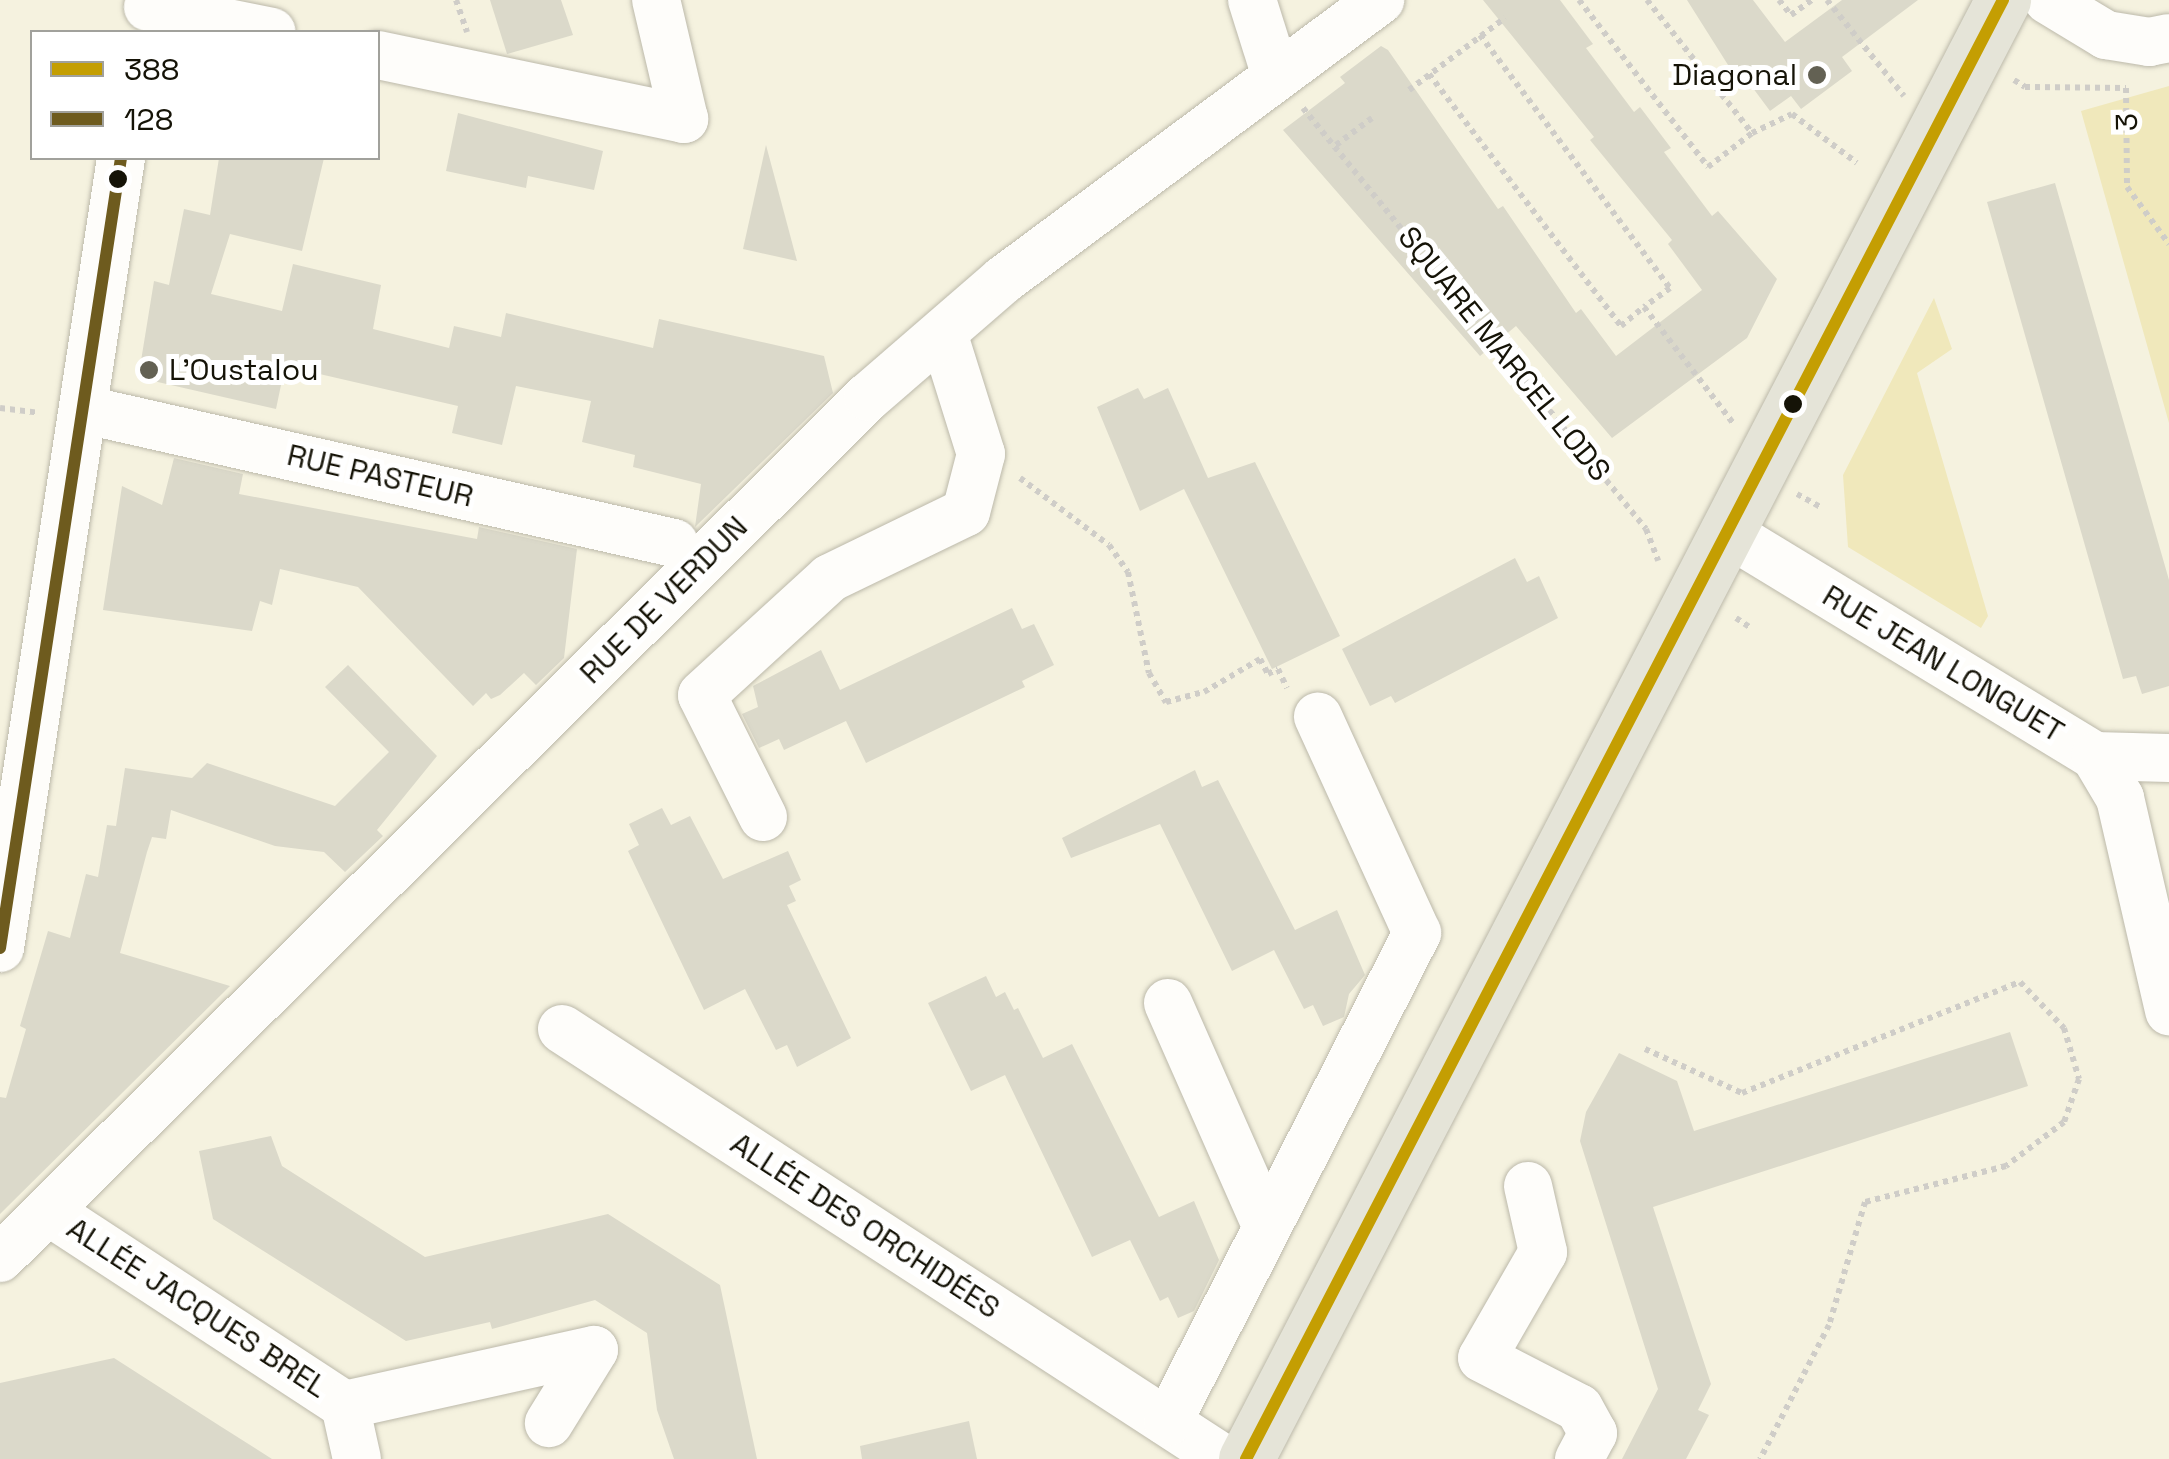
<!DOCTYPE html>
<meta charset="utf-8">
<style>
body{margin:0}
#map{position:relative;width:2169px;height:1459px;overflow:hidden;background:#f5f2df;font-family:"Space Grotesk",sans-serif}
div>[style]{position:absolute}
.green>*{inset:0;background:#f0e8bb}
.building>*{inset:0;background:#dbd9ca}
.path>*{height:6px;margin-top:-3px;transform-origin:0;background:repeating-linear-gradient(90deg,#cfcdc8 0 5px,transparent 0 10px)}
.roads{filter:drop-shadow(0 0 2px #bcb9aa) drop-shadow(0 0 2px #bcb9aa)}
.minor>*{height:48px;margin:-24px;padding:0 24px;transform-origin:24px;border-radius:24px;background:#fefdfa}
.major>*{height:55px;margin:-27.5px;padding:0 27.5px;transform-origin:27.5px;border-radius:27.5px;background:#e5e4d8}
.bus-1>*{height:12px;margin:-6px;padding:0 6px;transform-origin:6px;border-radius:6px;background:#c49e02}
.bus-2>*{height:12px;margin:-6px;padding:0 6px;transform-origin:6px;border-radius:6px;background:#6e5b1e}
.dots>*{width:28px;height:28px;translate:-50% -50%;box-sizing:border-box;border:5px solid #fff;border-radius:50%}
span{translate:-50% -50%;white-space:nowrap;text-align:center;line-height:1.15;-webkit-text-stroke:10px #fff;paint-order:stroke}
.poi-label{font-size:30px;color:#151307}
.right{translate:-100% -50%;text-align:right}
.left{translate:0 -50%;text-align:left}
.street-label{font-size:30px;color:#151307}
.legend{position:absolute;left:30px;top:30px;width:350px;height:130px;box-sizing:border-box;background:#fff;border:2px solid #a1a19c;margin:0;padding:12px 18px;list-style:none;font-size:30px;color:#151307}
.legend li{display:flex;align-items:center;gap:20px;height:50px}
.legend b{width:50px;border:2px solid #a1a19c}
</style>
<div id="map">
<div class="green">
<i style="clip-path:polygon(2169px 86px,2169px 423px,2081px 111px)"></i>
<i style="clip-path:polygon(1934px 298px,1952px 349px,1917px 373px,1988px 616px,1981px 628px,1848px 547px,1843px 475px)"></i>
</div>
<div class="building">
<i style="clip-path:polygon(490px 0,561px 0,573px 35px,507px 54px)"></i>
<i style="clip-path:polygon(1483px 0,1560px 0,1593px 44px,1586px 48px,1634px 112px,1640px 107px,1671px 148px,1664px 152px,1712px 216px,1718px 211px,1777px 279px,1747px 338px,1612px 438px,1516px 326px,1480px 356px,1283px 130px,1345px 83px,1340px 77px,1381px 46px,1388px 50px,1498px 209px,1503px 206px,1576px 313px,1581px 309px,1616px 356px,1702px 290px,1668px 244px,1672px 240px,1590px 140px,1594px 137px)"></i>
<i style="clip-path:polygon(1687px 0,1753px 0,1785px 42px,1842px 0,1918px 0,1842px 57px,1852px 71px,1801px 109px,1791px 96px,1770px 111px,1741px 72px,1735px 76px)"></i>
<i style="clip-path:polygon(458px 113px,603px 151px,594px 190px,528px 176px,526px 188px,446px 171px)"></i>
<i style="clip-path:polygon(766px 145px,797px 261px,743px 249px)"></i>
<i style="clip-path:polygon(219px 158px,324px 158px,302px 251px,230px 234px,211px 294px,282px 311px,293px 264px,381px 285px,373px 329px,449px 348px,454px 326px,501px 337px,506px 313px,653px 348px,659px 319px,824px 356px,833px 393px,695px 527px,701px 484px,633px 467px,635px 455px,582px 442px,591px 401px,516px 386px,502px 445px,452px 433px,458px 406px,285px 366px,276px 409px,149px 380px,140px 367px,154px 281px,169px 285px,184px 209px,210px 215px)"></i>
<i style="clip-path:polygon(2055px 183px,2169px 580px,2169px 686px,2142px 694px,2136px 676px,2123px 679px,1987px 202px)"></i>
<i style="clip-path:polygon(1138px 388px,1144px 399px,1168px 388px,1208px 478px,1255px 462px,1340px 636px,1272px 669px,1184px 489px,1140px 511px,1097px 407px)"></i>
<i style="clip-path:polygon(174px 458px,243px 474px,239px 494px,477px 539px,479px 527px,577px 549px,564px 658px,536px 685px,524px 673px,500px 695px,491px 699px,486px 693px,473px 706px,358px 587px,280px 569px,272px 605px,260px 601px,252px 631px,103px 610px,122px 486px,162px 505px)"></i>
<i style="clip-path:polygon(1515px 558px,1527px 582px,1539px 576px,1558px 618px,1395px 703px,1391px 696px,1370px 706px,1342px 649px)"></i>
<i style="clip-path:polygon(1012px 608px,1022px 629px,1034px 624px,1054px 665px,1022px 681px,1025px 687px,866px 763px,846px 721px,784px 750px,779px 739px,759px 748px,742px 714px,758px 707px,753px 686px,821px 650px,840px 690px)"></i>
<i style="clip-path:polygon(348px 665px,437px 756px,377px 830px,383px 836px,345px 872px,324px 852px,275px 846px,171px 810px,166px 839px,152px 837px,147px 852px,120px 953px,230px 986px,0 1214px,0 1097px,6px 1098px,26px 1029px,20px 1026px,48px 931px,70px 938px,86px 874px,98px 877px,107px 825px,116px 826px,125px 768px,192px 778px,207px 763px,335px 806px,389px 752px,325px 687px)"></i>
<i style="clip-path:polygon(1195px 770px,1202px 787px,1218px 780px,1295px 930px,1337px 910px,1365px 975px,1349px 994px,1344px 1017px,1323px 1026px,1313px 1005px,1304px 1009px,1274px 950px,1232px 971px,1160px 824px,1071px 858px,1062px 838px)"></i>
<i style="clip-path:polygon(662px 808px,671px 825px,690px 816px,723px 879px,788px 851px,801px 880px,789px 886px,796px 901px,787px 905px,851px 1038px,797px 1067px,787px 1045px,776px 1050px,745px 989px,704px 1010px,628px 851px,639px 845px,629px 824px)"></i>
<i style="clip-path:polygon(986px 976px,996px 997px,1005px 992px,1014px 1010px,1018px 1008px,1043px 1058px,1072px 1044px,1159px 1217px,1194px 1201px,1219px 1260px,1194px 1311px,1178px 1318px,1168px 1297px,1160px 1301px,1130px 1240px,1092px 1257px,1005px 1075px,971px 1091px,928px 1003px)"></i>
<i style="clip-path:polygon(2010px 1032px,2028px 1086px,1653px 1207px,1711px 1384px,1698px 1410px,1709px 1415px,1686px 1459px,1622px 1459px,1658px 1389px,1580px 1141px,1586px 1112px,1619px 1053px,1677px 1081px,1694px 1131px)"></i>
<i style="clip-path:polygon(271px 1136px,282px 1166px,425px 1257px,608px 1214px,720px 1285px,757px 1459px,674px 1459px,657px 1410px,647px 1333px,595px 1300px,492px 1329px,490px 1322px,406px 1341px,213px 1219px,199px 1151px)"></i>
<i style="clip-path:polygon(114px 1358px,220px 1426px,272px 1459px,0 1459px,0 1383px)"></i>
<i style="clip-path:polygon(969px 1421px,977px 1459px,862px 1459px,860px 1446px)"></i>
</div>
<div class="path">
<i style="left:456px;top:0;width:34px;rotate:71deg"></i>
<i style="left:1579px;top:0;width:211px;rotate:52.3deg"></i>
<i style="left:1708px;top:167px;width:56px;rotate:-37.7deg"></i>
<i style="left:1647px;top:0;width:169px;rotate:51.7deg"></i>
<i style="left:1752px;top:133px;width:44px;rotate:-25.4deg"></i>
<i style="left:1792px;top:114px;width:81px;rotate:37deg"></i>
<i style="left:1779px;top:0;width:19px;rotate:51deg"></i>
<i style="left:1791px;top:15px;width:26px;rotate:-36deg"></i>
<i style="left:1827px;top:0;width:123px;rotate:51.3deg"></i>
<i style="left:1480px;top:35px;width:316px;rotate:53.1deg"></i>
<i style="left:1670px;top:288px;width:32px;rotate:144deg"></i>
<i style="left:1644px;top:307px;width:146px;rotate:52.5deg"></i>
<i style="left:1429px;top:74px;width:317px;rotate:52.7deg"></i>
<i style="left:1621px;top:326px;width:30px;rotate:-40deg"></i>
<i style="left:2014px;top:80px;width:13px;rotate:32deg"></i>
<i style="left:2025px;top:87px;width:101px;rotate:0.6deg"></i>
<i style="left:2126px;top:88px;width:99px;rotate:89.4deg"></i>
<i style="left:2127px;top:187px;width:71px;rotate:53.6deg"></i>
<i style="left:1409px;top:90px;width:120px;rotate:-36.9deg"></i>
<i style="left:1303px;top:108px;width:543px;rotate:50.83deg"></i>
<i style="left:1646px;top:529px;width:34px;rotate:69deg"></i>
<i style="left:1336px;top:145px;width:45px;rotate:-36.9deg"></i>
<i style="left:0;top:408px;width:38px;rotate:7deg"></i>
<i style="left:1020px;top:478px;width:111px;rotate:37deg"></i>
<i style="left:1109px;top:545px;width:33px;rotate:55deg"></i>
<i style="left:1128px;top:572px;width:103px;rotate:78.3deg"></i>
<i style="left:1149px;top:673px;width:34px;rotate:60deg"></i>
<i style="left:1166px;top:702px;width:39px;rotate:-15deg"></i>
<i style="left:1204px;top:692px;width:65px;rotate:-30.5deg"></i>
<i style="left:1260px;top:659px;width:17px;rotate:62deg"></i>
<i style="left:1268px;top:674px;width:11px;rotate:-27deg"></i>
<i style="left:1278px;top:669px;width:21px;rotate:65deg"></i>
<i style="left:1797px;top:494px;width:29px;rotate:29deg"></i>
<i style="left:1736px;top:618px;width:18px;rotate:34deg"></i>
<i style="left:1645px;top:1049px;width:107px;rotate:24.4deg"></i>
<i style="left:1742px;top:1093px;width:299px;rotate:-21.8deg"></i>
<i style="left:2020px;top:982px;width:64px;rotate:46.3deg"></i>
<i style="left:2064px;top:1028px;width:53px;rotate:73.6deg"></i>
<i style="left:2079px;top:1079px;width:46px;rotate:109.2deg"></i>
<i style="left:2064px;top:1122px;width:73px;rotate:142.8deg"></i>
<i style="left:2006px;top:1166px;width:146px;rotate:165.7deg"></i>
<i style="left:1865px;top:1202px;width:128px;rotate:106.3deg"></i>
<i style="left:1829px;top:1325px;width:151px;rotate:117.2deg"></i>
</div>
<div class="roads">
<div class="minor">
<i style="left:1252px;top:0;width:80px;rotate:72.5deg"></i>
<i style="left:2048px;top:0;width:68px;rotate:31.1deg"></i>
<i style="left:2106px;top:35px;width:44px;rotate:9.2deg"></i>
<i style="left:2149px;top:42px;width:20px;rotate:-11deg"></i>
<i style="left:148px;top:7px;width:126px;rotate:11.4deg"></i>
<i style="left:378px;top:55px;width:313px;rotate:11.8deg"></i>
<i style="left:684px;top:119px;width:122px;rotate:-103.2deg"></i>
<i style="left:86px;top:410px;width:603px;rotate:12.75deg"></i>
<i style="left:1728px;top:533px;width:429px;rotate:31.3deg"></i>
<i style="left:2095px;top:756px;width:74px;rotate:1.5deg"></i>
<i style="left:2095px;top:756px;width:49px;rotate:59.2deg"></i>
<i style="left:2120px;top:798px;width:219px;rotate:77deg"></i>
<i style="left:763px;top:817px;width:136px;rotate:-116.6deg"></i>
<i style="left:702px;top:695px;width:173px;rotate:-42.4deg"></i>
<i style="left:830px;top:578px;width:151px;rotate:-25.9deg"></i>
<i style="left:966px;top:512px;width:60px;rotate:-75.5deg"></i>
<i style="left:981px;top:454px;width:127px;rotate:-107.4deg"></i>
<i style="left:0;top:948px;width:799px;rotate:-81.29deg"></i>
<i style="left:1168px;top:1003px;width:245px;rotate:66.2deg"></i>
<i style="left:562px;top:1029px;width:789px;rotate:33.01deg"></i>
<i style="left:1528px;top:1186px;width:68px;rotate:77.2deg"></i>
<i style="left:1543px;top:1252px;width:122px;rotate:119.9deg"></i>
<i style="left:1482px;top:1358px;width:109px;rotate:27.3deg"></i>
<i style="left:1579px;top:1408px;width:29px;rotate:61deg"></i>
<i style="left:1593px;top:1433px;width:30px;rotate:118deg"></i>
<i style="left:48px;top:1211px;width:355px;rotate:33.2deg"></i>
<i style="left:345px;top:1405px;width:255px;rotate:-12.5deg"></i>
<i style="left:594px;top:1350px;width:86px;rotate:121.7deg"></i>
<i style="left:0;top:1258px;width:1223px;rotate:-44.77deg"></i>
<i style="left:868px;top:397px;width:179px;rotate:-40.9deg"></i>
<i style="left:1003px;top:280px;width:470px;rotate:-36.6deg"></i>
<i style="left:345px;top:1405px;width:55px;rotate:77.5deg"></i>
<i style="left:1168px;top:1422px;width:549px;rotate:-63.01deg"></i>
<i style="left:1417px;top:933px;width:238px;rotate:-114.6deg"></i>
</div>
<div class="major">
<i style="left:1246px;top:1459px;width:1644px;rotate:-62.58deg"></i>
</div>
</div>
<div class="bus-1">
<i style="left:1246px;top:1459px;width:1644px;rotate:-62.58deg"></i>
</div>
<div class="bus-2">
<i style="left:0;top:948px;width:799px;rotate:-81.29deg"></i>
</div>
<div class="dots">
<i style="left:1817px;top:75px;background:#636153"></i>
<i style="left:118px;top:179px;background:#151307"></i>
<i style="left:149px;top:370px;background:#636153"></i>
<i style="left:1793px;top:404px;background:#151307"></i>
</div>
<div class="poi-label">
<span class="right" style="left:1797px;top:75px">Diagonal</span>
<span class="left" style="left:169px;top:370px">L'Oustalou</span>
</div>
<div class="street-label">
<span style="left:2127px;top:122px;rotate:-91deg">3</span>
<span style="left:1504px;top:354px;rotate:51deg">SQUARE MARCEL LODS</span>
<span style="left:380px;top:476px;rotate:13deg">RUE PASTEUR</span>
<span style="left:664px;top:600px;rotate:-45deg">RUE DE VERDUN</span>
<span style="left:1943px;top:664px;rotate:31deg">RUE JEAN LONGUET</span>
<span style="left:865px;top:1226px;rotate:33deg">ALLÉE DES ORCHIDÉES</span>
<span style="left:197px;top:1308px;rotate:33deg">ALLÉE JACQUES BREL</span>
</div>
<ul class="legend">
<li><b style="height:12px;background:#c49e02"></b>388</li>
<li><b style="height:12px;background:#6e5b1e"></b>128</li>
</ul>
</div>
